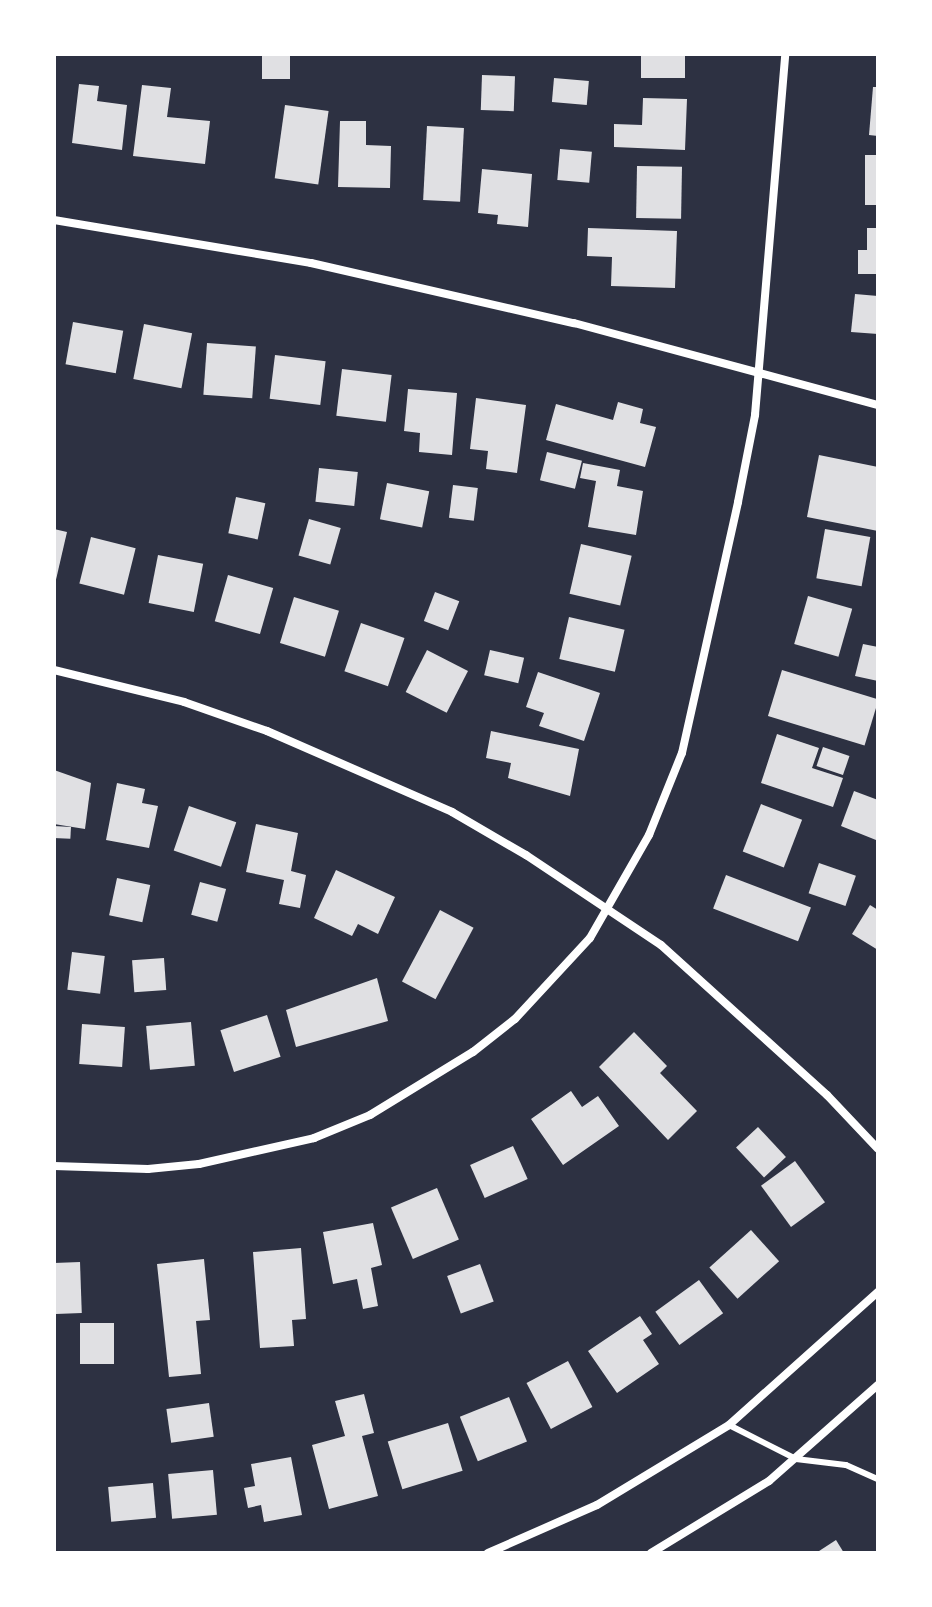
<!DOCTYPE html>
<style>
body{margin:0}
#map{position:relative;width:932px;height:1607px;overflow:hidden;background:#2d3142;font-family:"Libre Baskerville",serif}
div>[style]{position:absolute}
.building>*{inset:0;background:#e0e0e3;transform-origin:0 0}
.service>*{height:6px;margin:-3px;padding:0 3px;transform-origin:3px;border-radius:3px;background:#fff}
.minor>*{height:8px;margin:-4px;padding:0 4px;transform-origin:4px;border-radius:4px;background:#fff}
span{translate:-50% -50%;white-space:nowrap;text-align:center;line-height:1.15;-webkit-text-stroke:7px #fff;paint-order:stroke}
.frame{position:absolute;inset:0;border:56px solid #fff;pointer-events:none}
</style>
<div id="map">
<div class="building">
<i style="left:262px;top:54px;width:28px;height:25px"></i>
<i style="left:641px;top:54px;width:44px;height:24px"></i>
<i style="left:482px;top:75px;width:33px;height:35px;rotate:2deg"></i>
<i style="left:554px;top:78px;width:35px;height:24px;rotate:5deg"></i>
<i style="clip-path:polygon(79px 84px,99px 86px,97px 101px,127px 105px,122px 150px,72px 143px)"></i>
<i style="clip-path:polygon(142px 85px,171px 88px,167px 117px,210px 121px,205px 164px,133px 156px)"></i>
<i style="clip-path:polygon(873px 87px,878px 87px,878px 136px,869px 135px)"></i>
<i style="clip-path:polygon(643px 98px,687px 99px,685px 150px,614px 147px,614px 124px,642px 125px)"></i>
<i style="left:285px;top:105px;width:44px;height:74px;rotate:8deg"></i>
<i style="clip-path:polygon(340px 121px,366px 121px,366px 145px,391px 146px,390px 188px,338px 187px)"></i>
<i style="left:427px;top:126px;width:37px;height:74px;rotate:3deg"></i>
<i style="left:560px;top:149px;width:32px;height:31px;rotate:5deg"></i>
<i style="left:865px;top:155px;width:13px;height:50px"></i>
<i style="left:637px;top:166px;width:45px;height:52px;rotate:1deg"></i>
<i style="clip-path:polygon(482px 169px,532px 174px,528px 227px,497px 224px,498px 215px,478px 213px)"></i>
<i style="clip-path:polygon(588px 228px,677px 231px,675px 288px,611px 286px,612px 257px,587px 256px)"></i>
<i style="clip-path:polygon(867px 228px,878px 228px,878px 274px,858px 274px,858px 250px,867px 250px)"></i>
<i style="clip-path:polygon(855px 294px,878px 296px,878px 334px,851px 332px)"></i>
<i style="left:73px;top:322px;width:51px;height:43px;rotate:10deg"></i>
<i style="left:144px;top:324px;width:49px;height:56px;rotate:11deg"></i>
<i style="left:207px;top:343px;width:49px;height:52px;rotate:4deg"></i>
<i style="left:275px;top:355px;width:51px;height:44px;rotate:7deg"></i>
<i style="left:342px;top:369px;width:50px;height:47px;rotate:7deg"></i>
<i style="clip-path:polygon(408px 389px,457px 393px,452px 455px,419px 452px,420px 433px,404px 431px)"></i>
<i style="clip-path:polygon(476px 398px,526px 405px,517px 473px,486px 469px,488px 451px,470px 449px)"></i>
<i style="clip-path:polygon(618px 402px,643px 409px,640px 423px,656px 427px,645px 467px,546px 440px,556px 404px,613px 420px)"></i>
<i style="left:547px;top:452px;width:36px;height:29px;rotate:14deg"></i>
<i style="clip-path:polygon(819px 455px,878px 467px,878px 531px,807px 517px)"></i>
<i style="clip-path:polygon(583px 463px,620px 470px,617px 486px,643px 491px,636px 535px,588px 527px,596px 481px,580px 478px)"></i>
<i style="left:319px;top:468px;width:39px;height:34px;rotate:6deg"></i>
<i style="left:387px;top:483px;width:43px;height:37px;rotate:11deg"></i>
<i style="left:453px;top:485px;width:25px;height:33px;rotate:7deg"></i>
<i style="left:236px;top:497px;width:30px;height:37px;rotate:12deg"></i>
<i style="left:309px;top:519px;width:33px;height:38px;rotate:16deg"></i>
<i style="clip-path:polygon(54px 529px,67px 532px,55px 584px,54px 584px)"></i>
<i style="left:825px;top:529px;width:46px;height:50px;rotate:10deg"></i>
<i style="left:91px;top:537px;width:46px;height:48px;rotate:14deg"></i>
<i style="left:581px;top:544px;width:52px;height:51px;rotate:13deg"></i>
<i style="left:158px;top:555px;width:46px;height:49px;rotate:11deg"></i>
<i style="left:228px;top:575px;width:47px;height:48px;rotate:16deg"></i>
<i style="left:435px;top:592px;width:26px;height:31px;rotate:21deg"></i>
<i style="left:808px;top:596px;width:46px;height:50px;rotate:16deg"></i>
<i style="left:294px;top:597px;width:47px;height:48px;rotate:17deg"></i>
<i style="left:569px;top:617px;width:57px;height:43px;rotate:13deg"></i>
<i style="left:361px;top:623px;width:46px;height:51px;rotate:19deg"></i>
<i style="clip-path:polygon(863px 644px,878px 647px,878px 681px,855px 676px)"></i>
<i style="left:427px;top:650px;width:46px;height:47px;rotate:27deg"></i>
<i style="left:490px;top:650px;width:35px;height:26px;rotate:13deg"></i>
<i style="left:782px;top:670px;width:101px;height:48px;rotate:17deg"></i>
<i style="clip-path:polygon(538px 672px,600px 693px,584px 741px,539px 726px,544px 713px,526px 707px)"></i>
<i style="clip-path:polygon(491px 731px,579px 749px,570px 796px,508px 778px,511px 763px,486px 758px)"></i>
<i style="clip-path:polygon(777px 734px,819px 748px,812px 768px,843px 778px,833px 807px,761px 783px)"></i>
<i style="left:823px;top:747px;width:28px;height:20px;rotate:19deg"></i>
<i style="clip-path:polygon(54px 770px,91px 783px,85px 829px,54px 824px)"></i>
<i style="clip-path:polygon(117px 783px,145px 789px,142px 803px,158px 806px,149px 848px,106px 840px)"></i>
<i style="clip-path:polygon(854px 791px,878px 800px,876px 840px,841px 826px)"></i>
<i style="left:761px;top:804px;width:44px;height:51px;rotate:21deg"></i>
<i style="left:189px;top:806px;width:50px;height:47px;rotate:19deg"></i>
<i style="clip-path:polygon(256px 824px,298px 833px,291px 871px,306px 875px,300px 908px,279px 904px,284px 880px,246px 872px)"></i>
<i style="left:54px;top:826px;width:17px;height:12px;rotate:3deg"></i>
<i style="left:819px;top:863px;width:39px;height:32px;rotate:19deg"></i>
<i style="clip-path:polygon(336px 870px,395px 897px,378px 934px,358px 924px,352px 936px,314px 918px)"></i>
<i style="left:726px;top:875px;width:91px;height:36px;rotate:21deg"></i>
<i style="left:117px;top:878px;width:34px;height:38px;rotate:12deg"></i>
<i style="left:200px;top:882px;width:27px;height:34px;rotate:15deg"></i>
<i style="clip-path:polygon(870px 905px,878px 910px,878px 950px,852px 934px)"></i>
<i style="left:440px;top:910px;width:38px;height:81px;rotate:28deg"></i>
<i style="left:72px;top:952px;width:33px;height:38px;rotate:7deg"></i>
<i style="left:164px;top:958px;width:32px;height:32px;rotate:86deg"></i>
<i style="clip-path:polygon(377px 978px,388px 1021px,296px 1047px,286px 1010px)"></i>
<i style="left:267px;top:1015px;width:44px;height:49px;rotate:72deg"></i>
<i style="left:191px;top:1022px;width:44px;height:45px;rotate:85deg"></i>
<i style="left:82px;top:1024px;width:43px;height:40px;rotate:4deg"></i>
<i style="clip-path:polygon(634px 1032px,667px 1066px,660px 1073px,697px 1111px,668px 1140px,599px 1067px)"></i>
<i style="clip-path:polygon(571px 1091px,582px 1107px,598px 1096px,619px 1126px,563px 1165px,531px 1119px)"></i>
<i style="left:758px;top:1127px;width:41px;height:30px;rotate:47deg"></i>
<i style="left:513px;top:1146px;width:36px;height:47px;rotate:66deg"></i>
<i style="left:795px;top:1161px;width:51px;height:42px;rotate:54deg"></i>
<i style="left:437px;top:1188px;width:56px;height:50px;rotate:67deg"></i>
<i style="clip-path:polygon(373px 1223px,382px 1265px,371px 1268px,378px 1306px,363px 1309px,357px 1279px,333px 1284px,323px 1232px)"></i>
<i style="left:751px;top:1230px;width:42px;height:56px;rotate:48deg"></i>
<i style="clip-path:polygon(301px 1248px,306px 1319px,292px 1320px,294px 1346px,260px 1348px,253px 1252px)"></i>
<i style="clip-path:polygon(204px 1259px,210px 1320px,196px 1321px,201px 1374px,169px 1377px,157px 1264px)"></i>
<i style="left:80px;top:1262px;width:51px;height:26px;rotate:88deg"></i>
<i style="left:480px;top:1264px;width:40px;height:35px;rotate:70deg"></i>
<i style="left:699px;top:1280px;width:41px;height:54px;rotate:54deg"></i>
<i style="clip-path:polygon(640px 1316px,652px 1334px,643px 1340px,659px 1364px,617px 1393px,588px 1351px)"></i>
<i style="left:114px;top:1323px;width:41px;height:34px;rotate:90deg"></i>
<i style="left:568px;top:1361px;width:52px;height:47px;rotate:62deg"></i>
<i style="clip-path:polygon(364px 1394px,374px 1433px,362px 1436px,378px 1496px,329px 1509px,312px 1445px,345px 1436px,335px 1401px)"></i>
<i style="left:509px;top:1397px;width:48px;height:53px;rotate:68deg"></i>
<i style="left:209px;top:1403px;width:34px;height:43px;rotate:82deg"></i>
<i style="left:448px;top:1423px;width:50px;height:63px;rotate:73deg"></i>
<i style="clip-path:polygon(291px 1457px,302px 1515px,264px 1522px,261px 1505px,248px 1508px,244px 1488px,255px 1486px,251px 1464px)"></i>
<i style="left:213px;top:1470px;width:45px;height:45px;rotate:85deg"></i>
<i style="left:153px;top:1483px;width:35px;height:45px;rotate:85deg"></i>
<i style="clip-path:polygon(836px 1540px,844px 1553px,816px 1553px)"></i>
</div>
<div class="service">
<i style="left:729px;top:1425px;width:75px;rotate:26.9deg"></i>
<i style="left:796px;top:1459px;width:50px;rotate:6.8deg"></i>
<i style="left:846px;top:1465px;width:35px;rotate:24deg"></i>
</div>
<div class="minor">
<i style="left:54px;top:220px;width:261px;rotate:9.5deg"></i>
<i style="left:311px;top:263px;width:270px;rotate:12.9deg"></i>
<i style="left:574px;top:323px;width:315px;rotate:15.1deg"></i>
<i style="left:54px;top:670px;width:134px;rotate:13.8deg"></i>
<i style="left:184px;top:702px;width:88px;rotate:19.3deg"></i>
<i style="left:267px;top:731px;width:202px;rotate:23.6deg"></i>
<i style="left:452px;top:812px;width:86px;rotate:30.2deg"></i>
<i style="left:526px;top:855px;width:162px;rotate:33.7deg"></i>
<i style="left:661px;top:945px;width:224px;rotate:42.1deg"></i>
<i style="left:827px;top:1095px;width:74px;rotate:46.6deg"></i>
<i style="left:54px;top:1166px;width:94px;rotate:1.8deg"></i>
<i style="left:148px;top:1169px;width:51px;rotate:-5.6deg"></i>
<i style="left:199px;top:1164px;width:118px;rotate:-12.7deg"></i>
<i style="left:314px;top:1138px;width:61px;rotate:-22.3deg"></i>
<i style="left:370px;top:1115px;width:121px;rotate:-31.5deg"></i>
<i style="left:473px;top:1052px;width:53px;rotate:-38.2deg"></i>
<i style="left:515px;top:1019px;width:110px;rotate:-47.2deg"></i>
<i style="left:590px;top:938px;width:119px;rotate:-60.2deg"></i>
<i style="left:649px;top:835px;width:88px;rotate:-68.1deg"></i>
<i style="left:682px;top:753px;width:257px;rotate:-77.4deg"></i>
<i style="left:738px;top:502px;width:89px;rotate:-78.9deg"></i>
<i style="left:755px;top:415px;width:362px;rotate:-85.2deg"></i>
<i style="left:488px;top:1553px;width:119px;rotate:-23.8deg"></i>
<i style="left:597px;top:1505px;width:154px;rotate:-31.2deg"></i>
<i style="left:729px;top:1425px;width:200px;rotate:-41.8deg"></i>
<i style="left:651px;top:1553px;width:138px;rotate:-31.4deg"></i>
<i style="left:769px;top:1481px;width:145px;rotate:-41.4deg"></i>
</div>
<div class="frame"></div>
</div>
